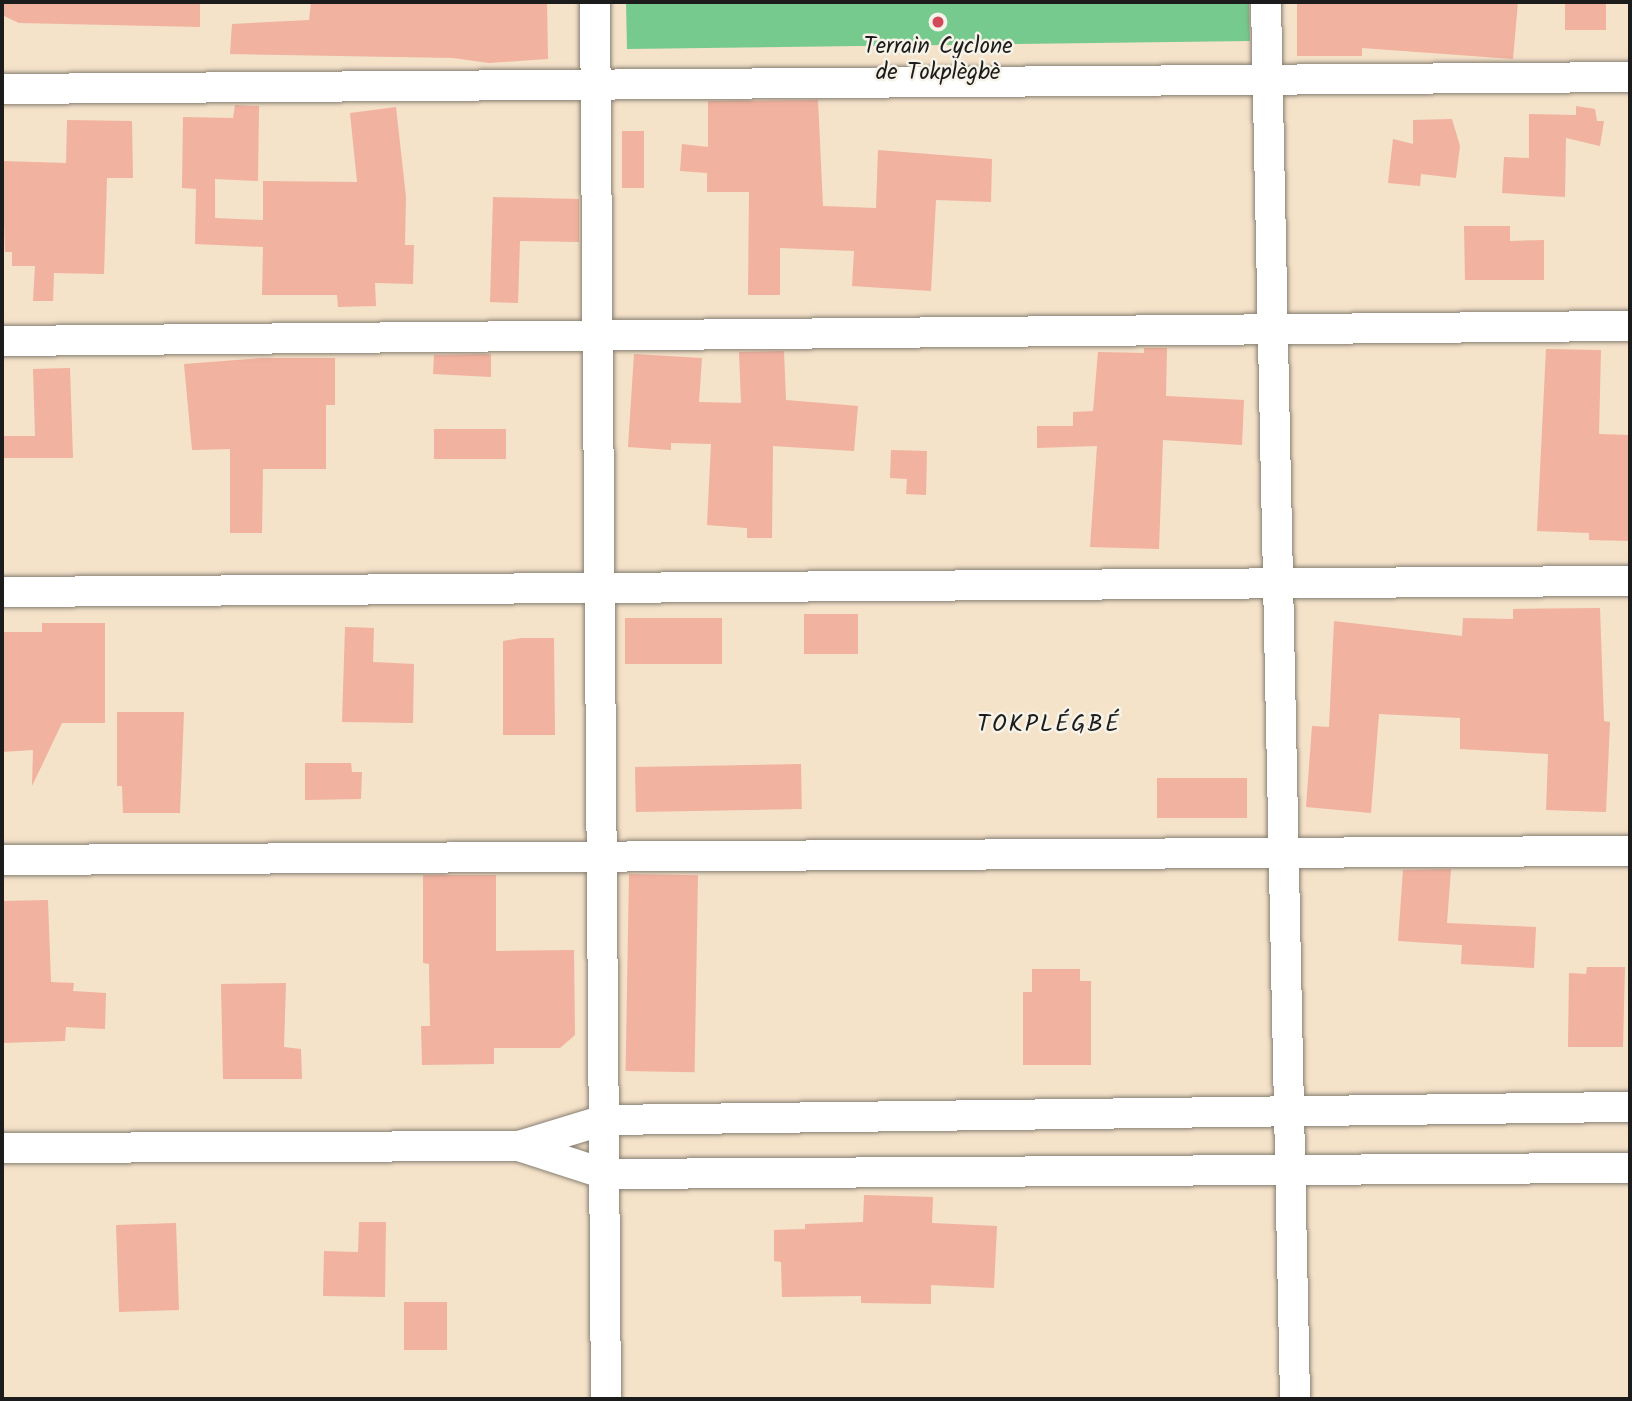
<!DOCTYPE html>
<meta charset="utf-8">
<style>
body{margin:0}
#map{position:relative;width:1632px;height:1401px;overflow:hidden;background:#f4e2c9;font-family:Kalam,sans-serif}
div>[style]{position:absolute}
.green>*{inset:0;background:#76ca8d}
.building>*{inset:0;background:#f1b29f;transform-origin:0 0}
.roads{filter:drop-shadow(0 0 2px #887f72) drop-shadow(0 0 2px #887f72)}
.minor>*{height:30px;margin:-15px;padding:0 15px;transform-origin:15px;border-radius:15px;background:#fff}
.dots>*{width:19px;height:19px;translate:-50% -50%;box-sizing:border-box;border:4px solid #f7f3e8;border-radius:50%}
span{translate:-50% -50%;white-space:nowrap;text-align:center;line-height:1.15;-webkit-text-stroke:5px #f7f3e8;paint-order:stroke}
.poi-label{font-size:23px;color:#1c1c1c}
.neighbourhood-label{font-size:24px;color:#1c1c1c;letter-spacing:2px}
.frame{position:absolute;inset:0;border:4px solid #1c1c1c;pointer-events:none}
</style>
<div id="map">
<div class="green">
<i style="clip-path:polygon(626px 2px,1249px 2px,1250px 41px,627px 49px)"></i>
</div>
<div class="building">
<i style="clip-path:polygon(2px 2px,200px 2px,200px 27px,19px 23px,2px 15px)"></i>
<i style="clip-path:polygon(311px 2px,547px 2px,548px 59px,489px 63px,453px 58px,230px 54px,232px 24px,309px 20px)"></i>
<i style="clip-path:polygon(1297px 2px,1518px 2px,1513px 59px,1362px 48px,1362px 56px,1297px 56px)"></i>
<i style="left:1565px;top:2px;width:41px;height:28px"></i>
<i style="clip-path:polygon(818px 100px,823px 206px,876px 208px,878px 150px,992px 159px,991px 202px,936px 200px,931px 291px,852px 286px,854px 251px,780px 248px,780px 295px,748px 295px,749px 192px,707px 192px,707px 173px,680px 171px,682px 144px,708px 147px,708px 101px)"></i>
<i style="clip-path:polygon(235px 105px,259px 106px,258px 181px,215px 179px,215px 218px,263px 220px,263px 181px,357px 182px,350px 113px,396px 107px,406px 197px,405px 245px,414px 245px,413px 284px,375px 283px,376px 306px,338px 307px,337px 295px,262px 295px,263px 247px,195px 244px,196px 189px,182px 188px,183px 117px,233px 118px)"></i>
<i style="clip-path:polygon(1576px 106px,1595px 109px,1597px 121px,1604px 121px,1600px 146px,1566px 138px,1565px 197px,1502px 193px,1504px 157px,1529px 158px,1529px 114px,1576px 115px)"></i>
<i style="clip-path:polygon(1452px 119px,1460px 146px,1456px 178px,1421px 174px,1420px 186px,1388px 183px,1393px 139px,1413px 144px,1413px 120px)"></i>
<i style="clip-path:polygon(67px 120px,132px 121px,133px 178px,107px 178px,104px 274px,54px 273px,53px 301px,33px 301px,35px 266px,12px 266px,12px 252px,5px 252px,2px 161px,66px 163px)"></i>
<i style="left:622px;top:131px;width:22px;height:57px"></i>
<i style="clip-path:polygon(493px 197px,579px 199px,579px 242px,520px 241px,518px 303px,490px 302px)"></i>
<i style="clip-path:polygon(1464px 226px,1510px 226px,1510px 241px,1544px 240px,1544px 280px,1465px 280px)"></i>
<i style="clip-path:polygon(1144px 348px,1167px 348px,1166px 396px,1244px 400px,1242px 445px,1163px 440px,1159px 549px,1090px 547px,1097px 446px,1037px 448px,1037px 426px,1073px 426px,1073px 412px,1093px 411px,1098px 352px,1144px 353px)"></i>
<i style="clip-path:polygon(1546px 349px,1601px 350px,1599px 434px,1630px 435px,1630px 541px,1589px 540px,1589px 533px,1537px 531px)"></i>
<i style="clip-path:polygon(784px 351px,786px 400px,858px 406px,854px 451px,773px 446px,772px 538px,747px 538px,747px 528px,707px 525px,711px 444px,671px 443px,671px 450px,628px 447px,634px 354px,702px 358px,699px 402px,741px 403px,739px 352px)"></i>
<i style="clip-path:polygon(491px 354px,491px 377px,433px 374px,434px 355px)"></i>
<i style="clip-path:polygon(262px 358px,335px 358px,335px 405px,326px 405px,326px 469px,263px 469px,262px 533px,230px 533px,230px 449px,192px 450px,184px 364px)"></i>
<i style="clip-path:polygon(70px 368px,73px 458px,2px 458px,2px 436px,35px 436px,33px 369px)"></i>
<i style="left:434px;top:429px;width:72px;height:30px"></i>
<i style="clip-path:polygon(891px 450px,927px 451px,926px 495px,906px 494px,907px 479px,890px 478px)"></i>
<i style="clip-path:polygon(1600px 608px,1604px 721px,1610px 722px,1606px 812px,1546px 810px,1548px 754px,1460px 749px,1460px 718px,1379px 714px,1371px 813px,1306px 807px,1312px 726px,1329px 727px,1334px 621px,1462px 636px,1463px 618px,1513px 619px,1513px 609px)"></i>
<i style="left:804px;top:614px;width:54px;height:40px"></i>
<i style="left:722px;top:618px;width:46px;height:97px;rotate:90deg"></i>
<i style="clip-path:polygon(42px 623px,105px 623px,105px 723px,62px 723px,32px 786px,33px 750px,2px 752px,2px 632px,42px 632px)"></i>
<i style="clip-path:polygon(345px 627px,374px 628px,373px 662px,414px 664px,413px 723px,342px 722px)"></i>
<i style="clip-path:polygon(521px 638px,554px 638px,555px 735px,503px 735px,503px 641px)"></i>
<i style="clip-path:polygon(117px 712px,184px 712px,180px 813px,123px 813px,122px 786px,117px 786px)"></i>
<i style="clip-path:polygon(305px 763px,351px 763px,352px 772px,362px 772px,361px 799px,305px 800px)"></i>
<i style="left:801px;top:764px;width:45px;height:166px;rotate:89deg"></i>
<i style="left:1247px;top:778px;width:40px;height:90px;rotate:90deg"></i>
<i style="clip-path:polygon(1451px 869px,1447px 923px,1536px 927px,1534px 968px,1461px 964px,1462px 945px,1398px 941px,1403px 870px)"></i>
<i style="left:629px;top:874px;width:69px;height:197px;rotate:1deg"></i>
<i style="clip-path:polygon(423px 875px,496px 875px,496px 951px,574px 950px,575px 1035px,560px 1048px,494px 1048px,494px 1064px,422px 1065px,421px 1026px,430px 1026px,429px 964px,423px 963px)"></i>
<i style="clip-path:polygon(48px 900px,51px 982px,74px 983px,73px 991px,106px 993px,105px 1029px,66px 1027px,65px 1041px,2px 1043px,2px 901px)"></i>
<i style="clip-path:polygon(1587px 967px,1625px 967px,1623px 1047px,1568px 1047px,1569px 973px,1586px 974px)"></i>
<i style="clip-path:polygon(1032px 969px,1080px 969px,1080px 981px,1091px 981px,1091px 1065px,1023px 1065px,1023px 992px,1032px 992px)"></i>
<i style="clip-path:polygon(286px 983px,284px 1047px,301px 1049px,302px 1079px,223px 1079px,221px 984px)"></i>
<i style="clip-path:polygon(864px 1195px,933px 1197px,932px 1223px,997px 1226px,994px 1288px,931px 1285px,931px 1304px,861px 1303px,861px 1296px,782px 1297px,781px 1262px,774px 1261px,774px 1230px,805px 1229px,805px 1224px,863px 1222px)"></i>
<i style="clip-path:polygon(359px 1222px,386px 1222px,385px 1297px,323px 1296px,324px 1251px,358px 1252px)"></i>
<i style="left:176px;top:1223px;width:87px;height:60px;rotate:88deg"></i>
<i style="left:447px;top:1302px;width:48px;height:43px;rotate:90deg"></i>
</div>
<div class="roads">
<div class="minor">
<i style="left:595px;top:2px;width:1397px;rotate:89.55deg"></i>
<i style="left:1266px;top:2px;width:1397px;rotate:88.81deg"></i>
<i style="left:2px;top:89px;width:1628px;rotate:-0.42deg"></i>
<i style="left:2px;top:341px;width:1628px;rotate:-0.53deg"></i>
<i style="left:2px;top:592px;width:1628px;rotate:-0.39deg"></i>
<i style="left:2px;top:860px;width:1628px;rotate:-0.32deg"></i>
<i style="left:519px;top:1146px;width:90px;rotate:18deg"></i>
<i style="left:605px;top:1174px;width:1025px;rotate:-0.34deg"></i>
<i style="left:2px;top:1148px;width:517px;rotate:-0.22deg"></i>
<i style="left:519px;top:1146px;width:89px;rotate:-17deg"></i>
<i style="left:604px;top:1120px;width:1026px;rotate:-0.73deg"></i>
</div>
</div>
<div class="dots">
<i style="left:938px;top:22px;background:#d1495b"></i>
</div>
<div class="poi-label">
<span style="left:938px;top:60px">Terrain Cyclone<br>de Tokplègbè</span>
</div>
<div class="neighbourhood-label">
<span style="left:1049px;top:725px">TOKPLÉGBÉ</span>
</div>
<div class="frame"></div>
</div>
